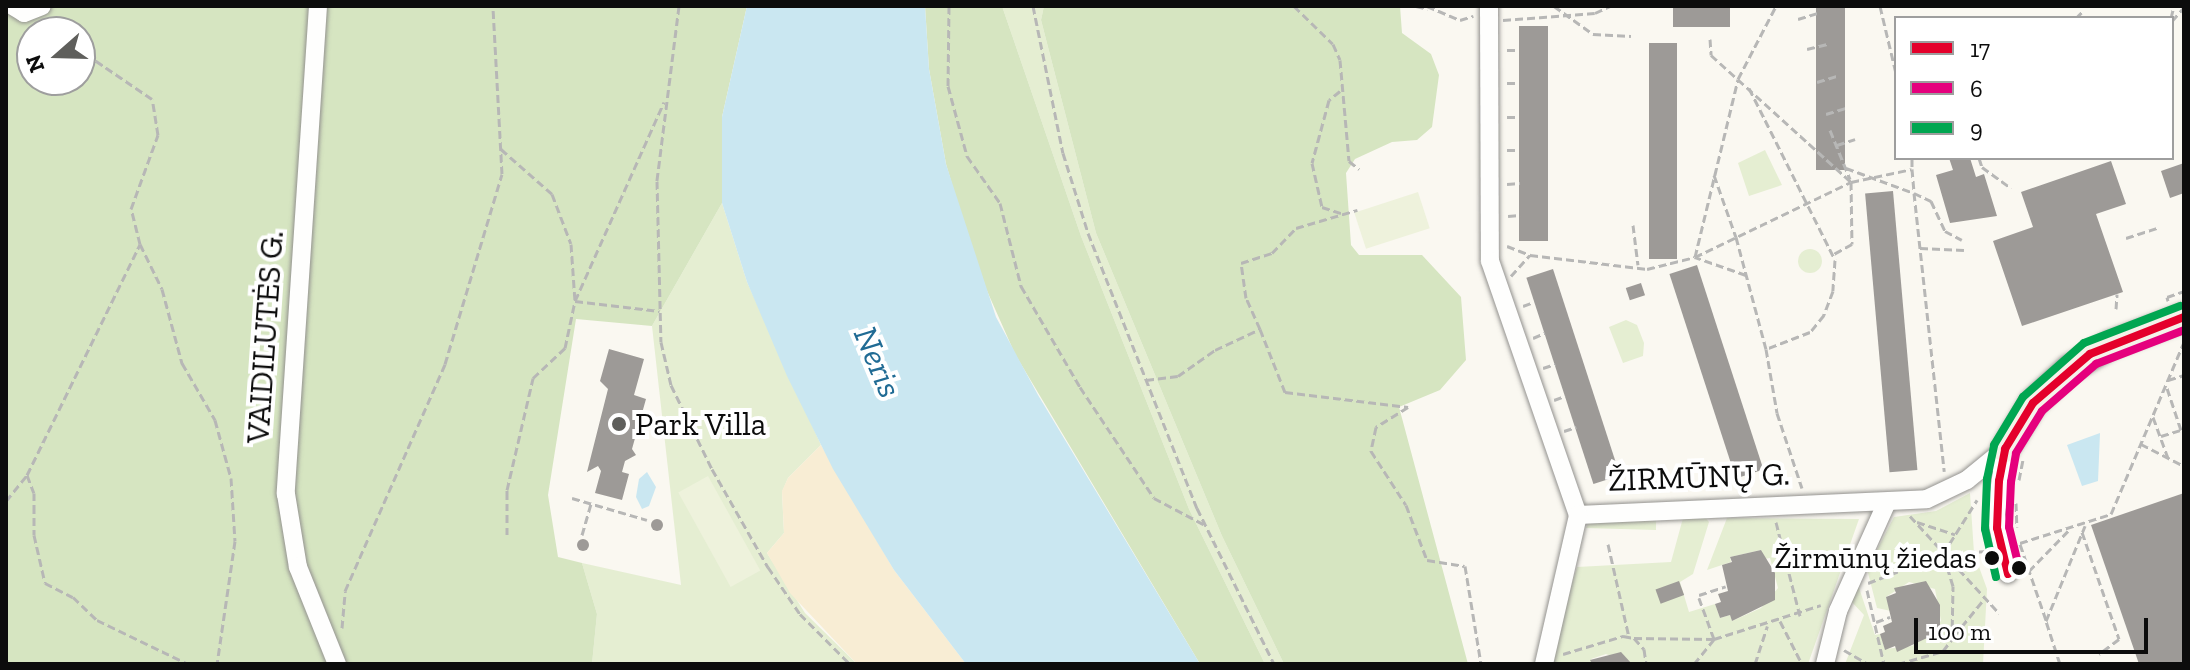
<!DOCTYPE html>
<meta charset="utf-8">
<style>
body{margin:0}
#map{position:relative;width:2190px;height:670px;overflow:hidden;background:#faf8f1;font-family:"Zilla Slab",serif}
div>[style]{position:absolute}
.green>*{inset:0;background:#e5eed2}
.round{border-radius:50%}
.forest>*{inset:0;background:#d6e5c1}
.sand>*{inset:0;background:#f8edd4}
.pitch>*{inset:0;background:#eef2dc;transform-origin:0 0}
.water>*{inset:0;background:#cae7f1}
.building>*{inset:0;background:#9d9a97;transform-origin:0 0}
.path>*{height:3px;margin-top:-1.5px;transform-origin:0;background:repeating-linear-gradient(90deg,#b7b7b6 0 8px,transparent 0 12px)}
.roads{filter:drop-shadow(0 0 2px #93928f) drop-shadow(0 0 2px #93928f)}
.street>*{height:18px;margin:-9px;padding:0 9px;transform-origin:9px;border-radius:9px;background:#fefefd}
.secondary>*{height:26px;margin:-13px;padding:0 13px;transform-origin:13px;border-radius:13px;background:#f4f2e9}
.bus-1>*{height:8px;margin:-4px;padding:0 4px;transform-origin:4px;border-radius:4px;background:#e4002b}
.bus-2>*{height:8px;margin:-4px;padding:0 4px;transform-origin:4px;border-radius:4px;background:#e5007d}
.bus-3>*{height:8px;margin:-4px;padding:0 4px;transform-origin:4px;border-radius:4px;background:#00a651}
.dots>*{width:22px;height:22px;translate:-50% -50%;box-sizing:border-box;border:4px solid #fff;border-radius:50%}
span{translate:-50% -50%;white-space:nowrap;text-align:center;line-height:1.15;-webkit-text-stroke:8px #fff;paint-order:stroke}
.bus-label{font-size:30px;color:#0c0c0c}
.right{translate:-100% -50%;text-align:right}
.street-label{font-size:32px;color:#0c0c0c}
.poi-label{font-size:32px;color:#0c0c0c}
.left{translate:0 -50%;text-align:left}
.water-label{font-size:34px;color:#206b94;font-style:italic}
.frame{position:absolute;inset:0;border:8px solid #0c0c0c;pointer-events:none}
.legend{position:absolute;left:1894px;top:16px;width:280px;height:144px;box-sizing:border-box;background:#fff;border:2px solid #9e9e9e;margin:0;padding:10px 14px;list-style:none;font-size:24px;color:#0c0c0c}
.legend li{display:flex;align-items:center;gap:16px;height:40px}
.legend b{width:40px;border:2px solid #9e9e9e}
.north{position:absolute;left:16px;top:16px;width:80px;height:80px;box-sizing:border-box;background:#fff;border:2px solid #9e9e9e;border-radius:50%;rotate:250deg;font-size:22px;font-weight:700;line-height:32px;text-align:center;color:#0c0c0c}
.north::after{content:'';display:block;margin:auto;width:28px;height:36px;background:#5f5f5c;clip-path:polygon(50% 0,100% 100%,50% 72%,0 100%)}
.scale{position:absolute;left:1914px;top:618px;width:234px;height:36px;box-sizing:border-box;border:4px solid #0c0c0c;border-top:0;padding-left:10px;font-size:24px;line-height:28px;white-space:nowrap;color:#0c0c0c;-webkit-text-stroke:6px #fff;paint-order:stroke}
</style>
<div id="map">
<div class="green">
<i style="clip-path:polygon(1002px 6px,1044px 6px,1041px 20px,1096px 233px,1222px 536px,1284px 664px,1265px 664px,1189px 509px,1081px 236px)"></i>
<i style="clip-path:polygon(1765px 150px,1782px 185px,1749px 196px,1738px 163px)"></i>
<i style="clip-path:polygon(722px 203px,747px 282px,821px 445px,788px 478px,782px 492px,784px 533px,767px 553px,805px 613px,857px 664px,592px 664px,597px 614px,582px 563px,681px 585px,652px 326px)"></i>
<i class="round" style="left:1798px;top:249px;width:24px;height:24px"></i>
<i style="clip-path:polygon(1626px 320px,1637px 325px,1644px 343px,1643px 356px,1623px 363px,1609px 327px)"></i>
<i style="clip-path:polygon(1970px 493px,1974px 553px,1987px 589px,1983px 664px,1845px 664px,1864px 615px,1850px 600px,1858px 585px,1875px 635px,1880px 634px,1885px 649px,1912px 646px,1941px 621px,1935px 589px,1909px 582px,1886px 597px,1891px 611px,1877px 608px,1867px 569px,1894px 517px,1936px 511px)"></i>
<i style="clip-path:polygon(1704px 516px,1709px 522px,1693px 574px,1680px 582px,1689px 612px,1715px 604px,1720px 618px,1730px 615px,1732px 621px,1761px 608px,1778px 588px,1770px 558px,1764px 559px,1761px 550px,1730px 557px,1731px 562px,1707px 570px,1727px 518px,1859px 519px,1808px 664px,1632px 664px,1606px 654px,1591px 659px,1592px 664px,1554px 664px,1553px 646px,1577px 567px,1671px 562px,1683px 518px)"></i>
<i style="clip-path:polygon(1656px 520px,1656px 530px,1586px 528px,1589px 521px)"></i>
</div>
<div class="forest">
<i style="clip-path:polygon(evenodd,6px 6px,747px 6px,722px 117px,722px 203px,652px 326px,576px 319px,548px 495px,558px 557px,582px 563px,597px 614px,592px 664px,6px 664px,6px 6px,32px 32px,80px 32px,80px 80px,32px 80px,32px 32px)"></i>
<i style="clip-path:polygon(925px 6px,1002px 6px,1081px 236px,1189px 509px,1265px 664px,1200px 664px,1015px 354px,976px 266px,946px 164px,929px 69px)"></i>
<i style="clip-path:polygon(1044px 6px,1400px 6px,1402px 33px,1431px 54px,1439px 75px,1432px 127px,1417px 140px,1392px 142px,1355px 159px,1346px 173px,1351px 245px,1359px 255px,1422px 255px,1461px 297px,1466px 360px,1440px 390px,1399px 407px,1468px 664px,1284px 664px,1222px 536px,1096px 233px,1041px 20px)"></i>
</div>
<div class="sand">
<i style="clip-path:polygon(821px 445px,894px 570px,966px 664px,857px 664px,790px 593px,767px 553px,784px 533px,782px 491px,788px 478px)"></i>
</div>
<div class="pitch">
<i style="left:1418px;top:192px;width:38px;height:67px;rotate:72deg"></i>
<i style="left:708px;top:476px;width:108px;height:34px;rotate:61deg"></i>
</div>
<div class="water">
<i style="clip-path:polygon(747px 6px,925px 6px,929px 69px,946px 164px,996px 317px,1038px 395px,1200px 664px,966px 664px,894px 570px,833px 469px,787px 376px,747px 282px,722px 203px,722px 117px)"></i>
<i style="clip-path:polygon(2100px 433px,2098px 481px,2082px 486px,2067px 445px)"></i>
<i style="clip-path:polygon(647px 472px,656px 487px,649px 506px,642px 509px,636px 497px,639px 479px)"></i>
</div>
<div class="building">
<i style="left:1673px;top:6px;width:57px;height:21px"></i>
<i style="left:1816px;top:6px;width:29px;height:164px"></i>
<i style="left:1519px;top:26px;width:29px;height:215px"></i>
<i style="left:1649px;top:43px;width:28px;height:216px"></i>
<i style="clip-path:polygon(1949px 158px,1970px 158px,1976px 177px,1984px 174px,1997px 216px,1950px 223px,1936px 175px,1953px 170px)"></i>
<i style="clip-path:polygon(2111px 161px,2126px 204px,2096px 214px,2123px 292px,2022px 326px,1993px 241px,2033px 227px,2021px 192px)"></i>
<i style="clip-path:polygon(2184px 163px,2184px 193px,2170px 198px,2161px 171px)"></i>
<i style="left:1893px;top:191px;width:280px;height:28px;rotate:85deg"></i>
<i style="left:1697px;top:265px;width:215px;height:29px;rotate:72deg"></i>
<i style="left:1553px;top:269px;width:217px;height:28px;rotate:72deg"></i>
<i style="left:1641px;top:283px;width:13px;height:16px;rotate:72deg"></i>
<i style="clip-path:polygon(609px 349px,644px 359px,634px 395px,646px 399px,632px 449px,636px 455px,625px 461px,622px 472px,629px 474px,622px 500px,595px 493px,601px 471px,598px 466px,587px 472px,608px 389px,600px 381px)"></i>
<i style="clip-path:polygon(2184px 493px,2184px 664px,2139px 664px,2091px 525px)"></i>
<i class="round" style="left:651px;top:519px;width:12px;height:12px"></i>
<i class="round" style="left:577px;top:539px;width:12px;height:12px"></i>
<i style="clip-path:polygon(1761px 550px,1775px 573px,1775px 600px,1732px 621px,1730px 615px,1720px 618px,1715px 604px,1721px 602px,1718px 594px,1728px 591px,1722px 565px,1732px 562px,1730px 557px)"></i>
<i style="left:1679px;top:581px;width:15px;height:25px;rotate:70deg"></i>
<i style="clip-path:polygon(1926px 581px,1940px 605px,1940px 632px,1897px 652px,1895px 646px,1885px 650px,1880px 634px,1885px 632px,1883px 626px,1892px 622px,1886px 597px,1896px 593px,1894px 588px)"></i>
<i style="clip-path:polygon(1621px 652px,1632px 664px,1592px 664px,1590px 660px)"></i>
</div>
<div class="path">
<i style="left:679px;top:6px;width:176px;rotate:97.2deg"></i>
<i style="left:657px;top:181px;width:161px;rotate:88.6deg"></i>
<i style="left:661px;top:342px;width:44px;rotate:76.9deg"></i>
<i style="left:671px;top:385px;width:93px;rotate:64deg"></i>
<i style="left:712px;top:469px;width:113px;rotate:60.3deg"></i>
<i style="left:768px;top:567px;width:57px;rotate:55.8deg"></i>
<i style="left:800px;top:614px;width:71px;rotate:45deg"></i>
<i style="left:949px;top:6px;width:80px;rotate:90.7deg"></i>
<i style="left:948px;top:86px;width:73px;rotate:74.8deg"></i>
<i style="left:967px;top:156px;width:57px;rotate:54.9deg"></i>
<i style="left:1000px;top:203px;width:86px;rotate:75.8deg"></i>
<i style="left:1021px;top:286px;width:117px;rotate:59.7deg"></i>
<i style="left:1080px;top:387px;width:133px;rotate:56.3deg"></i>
<i style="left:1154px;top:498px;width:58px;rotate:27.9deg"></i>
<i style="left:1033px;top:6px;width:150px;rotate:78.5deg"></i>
<i style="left:1063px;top:153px;width:84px;rotate:72.6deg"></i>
<i style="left:1088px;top:233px;width:296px;rotate:68.4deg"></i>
<i style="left:1197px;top:508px;width:174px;rotate:63.7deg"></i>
<i style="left:1294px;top:6px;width:54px;rotate:44.3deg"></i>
<i style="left:1333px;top:44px;width:17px;rotate:66deg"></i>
<i style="left:1340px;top:60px;width:101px;rotate:84.9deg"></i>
<i style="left:1349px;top:161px;width:13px;rotate:39deg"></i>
<i style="left:1416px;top:6px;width:12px;rotate:14deg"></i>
<i style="left:1427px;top:6px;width:36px;rotate:23deg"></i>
<i style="left:1460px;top:20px;width:14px;rotate:-17deg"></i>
<i style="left:1554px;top:6px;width:48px;rotate:35.7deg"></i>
<i style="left:1593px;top:34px;width:38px;rotate:3deg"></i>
<i style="left:1880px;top:6px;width:69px;rotate:76.6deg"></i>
<i style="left:2094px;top:17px;width:12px;rotate:5deg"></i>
<i style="left:2076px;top:18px;width:8px;rotate:-45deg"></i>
<i style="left:2171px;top:18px;width:12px;rotate:-76deg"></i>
<i style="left:1798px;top:19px;width:21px;rotate:-17deg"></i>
<i style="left:1503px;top:20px;width:92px;rotate:-4.4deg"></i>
<i style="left:1595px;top:13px;width:17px;rotate:-25deg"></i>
<i style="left:2172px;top:21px;width:18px;rotate:-49deg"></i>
<i style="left:48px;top:22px;width:19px;rotate:32deg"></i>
<i style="left:1710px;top:39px;width:16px;rotate:86deg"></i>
<i style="left:1711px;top:55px;width:189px;rotate:42.2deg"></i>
<i style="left:1851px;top:182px;width:62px;rotate:89.1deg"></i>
<i style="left:1852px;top:244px;width:21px;rotate:151deg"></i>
<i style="left:1807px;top:49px;width:21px;rotate:-14deg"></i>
<i style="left:1507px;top:50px;width:12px"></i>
<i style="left:1817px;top:82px;width:21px;rotate:-17deg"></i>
<i style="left:1507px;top:83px;width:12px"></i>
<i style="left:1749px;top:88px;width:192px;rotate:63.4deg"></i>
<i style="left:1835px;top:260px;width:31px;rotate:94deg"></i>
<i style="left:1833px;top:291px;width:26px;rotate:111deg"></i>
<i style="left:1824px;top:315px;width:22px;rotate:129deg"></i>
<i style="left:1810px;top:332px;width:47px;rotate:158.9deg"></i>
<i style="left:1340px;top:91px;width:14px;rotate:141deg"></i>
<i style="left:1329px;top:100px;width:65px;rotate:105.1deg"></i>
<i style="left:1312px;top:163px;width:45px;rotate:77.2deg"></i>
<i style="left:1322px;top:207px;width:20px;rotate:18deg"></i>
<i style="left:1826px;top:114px;width:21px;rotate:-17deg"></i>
<i style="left:1507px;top:117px;width:12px"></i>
<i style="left:1830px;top:130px;width:53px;rotate:67.8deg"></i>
<i style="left:1837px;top:145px;width:19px;rotate:-18deg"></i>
<i style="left:501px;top:149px;width:68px;rotate:41.4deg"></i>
<i style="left:552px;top:194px;width:53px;rotate:69.2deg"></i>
<i style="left:571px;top:244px;width:57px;rotate:86deg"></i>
<i style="left:575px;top:301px;width:85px;rotate:6.8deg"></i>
<i style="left:1507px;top:150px;width:12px"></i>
<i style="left:1912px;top:158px;width:11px;rotate:90deg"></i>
<i style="left:1979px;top:158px;width:9px;rotate:72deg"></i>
<i style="left:1982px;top:167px;width:36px;rotate:36deg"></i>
<i style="left:1846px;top:168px;width:72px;rotate:20.2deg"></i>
<i style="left:1914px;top:193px;width:280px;rotate:83.8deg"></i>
<i style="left:1714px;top:175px;width:66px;rotate:70.5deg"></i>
<i style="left:1736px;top:237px;width:116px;rotate:75deg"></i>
<i style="left:1766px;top:349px;width:65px;rotate:80.2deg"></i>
<i style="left:1777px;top:413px;width:79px;rotate:71.6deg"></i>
<i style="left:1507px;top:184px;width:13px;rotate:-4deg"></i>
<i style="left:1508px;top:216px;width:12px;rotate:-5deg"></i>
<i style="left:1633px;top:225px;width:40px;rotate:82.9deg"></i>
<i style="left:2126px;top:238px;width:33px;rotate:-18deg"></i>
<i style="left:140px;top:244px;width:50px;rotate:63.9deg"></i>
<i style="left:162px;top:289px;width:77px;rotate:74.9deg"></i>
<i style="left:182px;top:363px;width:66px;rotate:59.9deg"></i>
<i style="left:215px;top:420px;width:60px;rotate:74.6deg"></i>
<i style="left:231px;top:478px;width:63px;rotate:86.4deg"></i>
<i style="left:235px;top:541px;width:124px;rotate:98.3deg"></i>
<i style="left:1507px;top:246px;width:25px;rotate:21deg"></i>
<i style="left:1530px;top:255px;width:118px;rotate:6.8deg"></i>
<i style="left:1647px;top:269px;width:49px;rotate:-14deg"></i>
<i style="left:1695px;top:257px;width:173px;rotate:-25.7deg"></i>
<i style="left:1851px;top:182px;width:62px;rotate:-12deg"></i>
<i style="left:1912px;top:169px;width:24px;rotate:85deg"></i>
<i style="left:1914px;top:193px;width:19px;rotate:25deg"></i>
<i style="left:1931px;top:201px;width:33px;rotate:65deg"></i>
<i style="left:1945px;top:231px;width:19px;rotate:28deg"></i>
<i style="left:1920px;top:248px;width:44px;rotate:2.6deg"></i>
<i style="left:1746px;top:275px;width:54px;rotate:-160.6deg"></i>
<i style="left:1695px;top:257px;width:183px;rotate:-76.4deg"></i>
<i style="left:1738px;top:79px;width:82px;rotate:-62.5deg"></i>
<i style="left:1511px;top:276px;width:28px;rotate:-48deg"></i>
<i style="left:2168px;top:301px;width:4px;rotate:-104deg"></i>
<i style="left:2167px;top:297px;width:18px;rotate:-19deg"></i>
<i style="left:1523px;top:306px;width:12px;rotate:-20deg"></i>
<i style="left:2116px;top:309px;width:15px;rotate:-86deg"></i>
<i style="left:1260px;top:329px;width:68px;rotate:68.4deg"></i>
<i style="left:1285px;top:392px;width:124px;rotate:7deg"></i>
<i style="left:1408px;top:407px;width:38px;rotate:148deg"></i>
<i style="left:1376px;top:427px;width:25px;rotate:102deg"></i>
<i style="left:1371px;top:451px;width:64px;rotate:57.1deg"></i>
<i style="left:1406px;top:505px;width:59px;rotate:69.1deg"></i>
<i style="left:1427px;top:560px;width:38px;rotate:9deg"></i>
<i style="left:1465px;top:566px;width:99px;rotate:80.7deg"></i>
<i style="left:1533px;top:338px;width:13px;rotate:-23deg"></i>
<i style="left:1543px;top:368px;width:13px;rotate:-18deg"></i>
<i style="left:1146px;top:380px;width:32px;rotate:-7deg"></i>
<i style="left:1178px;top:376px;width:45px;rotate:-35.1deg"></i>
<i style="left:1215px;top:350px;width:50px;rotate:-25deg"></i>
<i style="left:1260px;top:329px;width:34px;rotate:-114deg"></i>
<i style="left:1246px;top:298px;width:35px;rotate:-98deg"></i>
<i style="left:1241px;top:263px;width:33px;rotate:-18deg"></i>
<i style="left:1272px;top:253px;width:35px;rotate:-46deg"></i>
<i style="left:1296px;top:228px;width:64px;rotate:-16.4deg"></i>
<i style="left:2168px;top:380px;width:17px;rotate:-17deg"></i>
<i style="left:1554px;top:400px;width:12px;rotate:-20deg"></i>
<i style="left:2153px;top:417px;width:44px;rotate:69.9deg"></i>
<i style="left:1564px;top:431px;width:13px;rotate:-18deg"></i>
<i style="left:2161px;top:436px;width:21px;rotate:-17deg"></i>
<i style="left:2181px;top:430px;width:47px;rotate:-108.4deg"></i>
<i style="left:2141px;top:444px;width:48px;rotate:27.1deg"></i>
<i style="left:27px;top:475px;width:19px;rotate:69deg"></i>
<i style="left:34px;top:493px;width:42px;rotate:90deg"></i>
<i style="left:34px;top:535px;width:49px;rotate:77.1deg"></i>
<i style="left:45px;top:583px;width:31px;rotate:27deg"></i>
<i style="left:73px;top:597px;width:33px;rotate:44deg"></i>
<i style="left:97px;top:620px;width:101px;rotate:25.8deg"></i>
<i style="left:2019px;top:480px;width:20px;rotate:-79deg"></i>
<i style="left:572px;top:498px;width:78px;rotate:16.3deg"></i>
<i style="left:6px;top:501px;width:33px;rotate:-51deg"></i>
<i style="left:27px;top:475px;width:257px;rotate:-63.9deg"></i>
<i style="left:140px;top:244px;width:36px;rotate:-104deg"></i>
<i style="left:131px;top:209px;width:79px;rotate:-70deg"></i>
<i style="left:158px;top:135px;width:36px;rotate:-99deg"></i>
<i style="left:152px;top:99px;width:87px;rotate:-145.8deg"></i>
<i style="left:2016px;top:503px;width:24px;rotate:88deg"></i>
<i style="left:1910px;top:516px;width:132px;rotate:47.5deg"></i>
<i style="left:1776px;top:522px;width:29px;rotate:76deg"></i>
<i style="left:1917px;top:522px;width:40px;rotate:18deg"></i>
<i style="left:2082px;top:532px;width:113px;rotate:70.9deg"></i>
<i style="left:2119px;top:639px;width:25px;rotate:143deg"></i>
<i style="left:507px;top:535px;width:45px;rotate:-90deg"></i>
<i style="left:507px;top:490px;width:115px;rotate:-76.9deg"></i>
<i style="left:533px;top:378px;width:44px;rotate:-43.2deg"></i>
<i style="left:565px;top:348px;width:48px;rotate:-78deg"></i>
<i style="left:575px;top:301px;width:218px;rotate:-65.9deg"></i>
<i style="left:582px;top:535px;width:32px;rotate:-74deg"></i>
<i style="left:2020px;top:543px;width:96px;rotate:-17.7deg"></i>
<i style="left:2111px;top:514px;width:187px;rotate:-67deg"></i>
<i style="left:1608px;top:544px;width:95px;rotate:77.3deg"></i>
<i style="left:2020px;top:544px;width:80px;rotate:71.1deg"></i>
<i style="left:2029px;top:571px;width:56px;rotate:-45.7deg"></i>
<i style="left:1868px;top:583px;width:80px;rotate:-21.1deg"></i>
<i style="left:1943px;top:554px;width:44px;rotate:-3.9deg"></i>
<i style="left:1867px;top:590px;width:76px;rotate:77.1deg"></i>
<i style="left:1699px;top:595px;width:28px;rotate:-18deg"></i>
<i style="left:1800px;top:616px;width:68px;rotate:-104.4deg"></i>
<i style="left:1783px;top:550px;width:60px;rotate:18.4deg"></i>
<i style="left:1780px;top:621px;width:48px;rotate:62.9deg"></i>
<i style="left:1876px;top:622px;width:15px;rotate:-20deg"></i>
<i style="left:342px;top:628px;width:37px;rotate:-85deg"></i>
<i style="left:345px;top:591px;width:248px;rotate:-66.2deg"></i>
<i style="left:445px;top:364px;width:198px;rotate:-73.3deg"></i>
<i style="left:502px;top:174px;width:168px;rotate:-93.1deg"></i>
<i style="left:1954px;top:636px;width:49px;rotate:-50.8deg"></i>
<i style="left:1634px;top:638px;width:80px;rotate:0.7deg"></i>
<i style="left:1714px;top:639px;width:112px;rotate:-17.6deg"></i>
<i style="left:1844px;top:650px;width:28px;rotate:30deg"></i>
<i style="left:1563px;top:654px;width:63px;rotate:-16.7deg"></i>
<i style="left:1623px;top:636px;width:11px;rotate:10deg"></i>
<i style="left:1634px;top:638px;width:15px;rotate:48deg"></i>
<i style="left:1644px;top:649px;width:15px;rotate:82deg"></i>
<i style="left:1694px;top:664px;width:32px;rotate:-51deg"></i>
<i style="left:1714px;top:639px;width:44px;rotate:-110.1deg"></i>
<i style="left:1755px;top:664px;width:40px;rotate:-72deg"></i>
<i style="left:1898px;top:664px;width:47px;rotate:-16.1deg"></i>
<i style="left:1943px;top:651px;width:15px;rotate:-53deg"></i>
<i style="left:1952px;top:639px;width:53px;rotate:-88.9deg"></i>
<i style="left:1953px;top:586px;width:34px;rotate:-107deg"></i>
<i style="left:1943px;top:554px;width:64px;rotate:-57.8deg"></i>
<i style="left:2060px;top:664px;width:45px;rotate:-108deg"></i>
<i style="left:2046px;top:621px;width:103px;rotate:-67.7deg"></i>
</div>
<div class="roads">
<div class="street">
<i style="left:13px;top:6px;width:13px;rotate:32deg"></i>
<i style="left:24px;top:13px;width:19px;rotate:-21deg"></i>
<i style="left:318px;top:6px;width:489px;rotate:93.8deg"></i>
<i style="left:286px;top:494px;width:74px;rotate:80.7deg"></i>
<i style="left:298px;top:567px;width:105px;rotate:68.1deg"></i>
<i style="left:1489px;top:6px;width:255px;rotate:89.8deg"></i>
<i style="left:1490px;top:261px;width:269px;rotate:70.9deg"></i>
<i style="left:2005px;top:449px;width:67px;rotate:97.8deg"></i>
<i style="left:1996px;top:515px;width:60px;rotate:78.5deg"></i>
<i style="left:1578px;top:515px;width:349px;rotate:-2.6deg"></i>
<i style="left:1927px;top:499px;width:44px;rotate:-25.4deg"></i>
<i style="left:1967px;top:480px;width:49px;rotate:-39.2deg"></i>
<i style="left:1544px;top:664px;width:153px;rotate:-77.1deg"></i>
<i style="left:1825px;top:664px;width:55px;rotate:-76.2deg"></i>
<i style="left:1838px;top:611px;width:117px;rotate:-65.8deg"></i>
</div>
<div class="secondary">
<i style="left:2005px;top:449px;width:54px;rotate:-58.7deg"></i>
<i style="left:2033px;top:403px;width:50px;rotate:-43.4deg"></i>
<i style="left:2069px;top:369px;width:50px;rotate:-30.2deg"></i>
<i style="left:2112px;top:344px;width:77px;rotate:-20.6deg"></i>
</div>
</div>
<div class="bus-1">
<i style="left:2008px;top:574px;width:47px;rotate:-103.4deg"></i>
<i style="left:1997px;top:528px;width:47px;rotate:-87.6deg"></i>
<i style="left:1999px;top:481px;width:33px;rotate:-79deg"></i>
<i style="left:2005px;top:449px;width:54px;rotate:-58.7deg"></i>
<i style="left:2033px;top:403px;width:75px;rotate:-40.7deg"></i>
<i style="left:2090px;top:354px;width:101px;rotate:-21.5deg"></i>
</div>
<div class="bus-2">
<i style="left:2020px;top:571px;width:45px;rotate:-104deg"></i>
<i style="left:2009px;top:527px;width:45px;rotate:-87.5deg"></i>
<i style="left:2011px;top:482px;width:29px;rotate:-80deg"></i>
<i style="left:2016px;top:453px;width:49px;rotate:-58.2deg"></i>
<i style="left:2042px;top:411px;width:72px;rotate:-41deg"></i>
<i style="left:2096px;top:364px;width:94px;rotate:-21.1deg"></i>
</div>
<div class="bus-3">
<i style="left:1996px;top:577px;width:49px;rotate:-102.9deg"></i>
<i style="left:1985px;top:529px;width:50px;rotate:-87.7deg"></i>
<i style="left:1987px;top:479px;width:35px;rotate:-78deg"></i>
<i style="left:1994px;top:445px;width:56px;rotate:-58.9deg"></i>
<i style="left:2023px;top:397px;width:81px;rotate:-41.5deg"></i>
<i style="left:2084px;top:343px;width:103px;rotate:-21.1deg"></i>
</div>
<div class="dots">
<i style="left:619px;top:424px;background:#5f5f5c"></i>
<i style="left:1992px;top:558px;background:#0c0c0c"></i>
<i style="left:2019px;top:568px;background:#0c0c0c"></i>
</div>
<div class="bus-label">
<span class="right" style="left:1977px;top:558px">Žirmūnų žiedas</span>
</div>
<div class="street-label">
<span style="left:265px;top:337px;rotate:-86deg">VAIDILUTĖS G.</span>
<span style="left:1699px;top:477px;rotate:-2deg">ŽIRMŪNŲ G.</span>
</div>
<div class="poi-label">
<span class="left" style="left:635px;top:424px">Park Villa</span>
</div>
<div class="water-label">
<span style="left:878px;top:362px;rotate:67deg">Neris</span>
</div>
<div class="frame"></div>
<ul class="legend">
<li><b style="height:10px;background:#e4002b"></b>17</li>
<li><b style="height:10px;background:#e5007d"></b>6</li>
<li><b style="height:10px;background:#00a651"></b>9</li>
</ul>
<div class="north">N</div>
<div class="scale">100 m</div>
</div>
